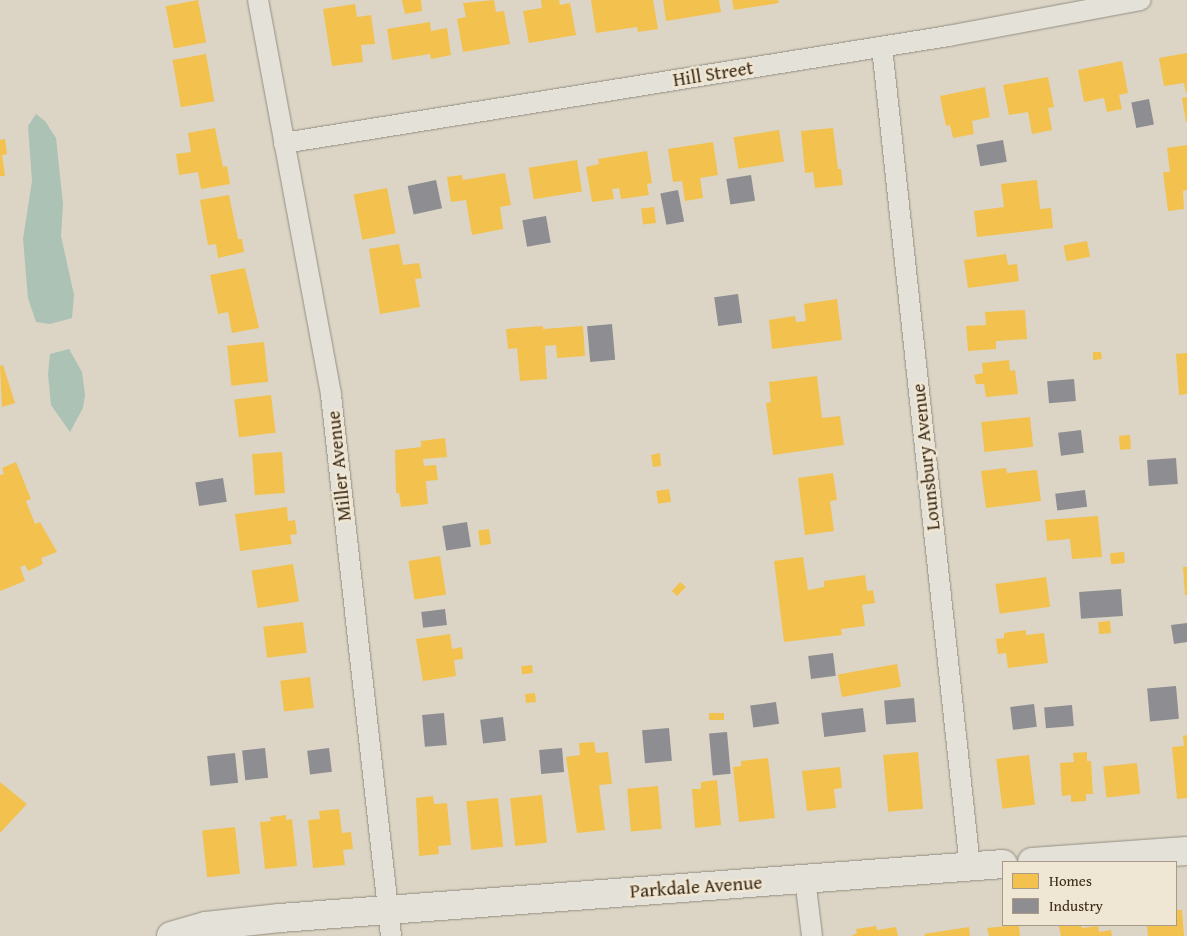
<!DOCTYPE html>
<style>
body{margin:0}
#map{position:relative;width:1187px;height:936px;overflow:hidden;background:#dcd5c5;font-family:"Gentium Book Plus",serif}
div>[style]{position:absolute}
.water>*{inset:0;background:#abc2b4}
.homes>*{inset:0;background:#f2c14e;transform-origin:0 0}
.industry>*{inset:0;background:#8d8d92;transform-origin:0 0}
.roads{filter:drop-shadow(0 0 1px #948e82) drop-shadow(0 0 1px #948e82)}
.minor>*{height:20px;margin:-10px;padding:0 10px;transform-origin:10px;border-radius:10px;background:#e4e1d9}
.secondary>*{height:28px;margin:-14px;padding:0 14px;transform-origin:14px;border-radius:14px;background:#e4e1d9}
span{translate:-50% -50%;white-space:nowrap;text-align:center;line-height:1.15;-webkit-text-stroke:5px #efe6d3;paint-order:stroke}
.street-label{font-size:19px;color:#3c2b16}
.legend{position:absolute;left:1002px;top:861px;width:175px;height:65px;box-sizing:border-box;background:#efe6d3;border:1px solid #a79b87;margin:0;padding:6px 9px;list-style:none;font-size:15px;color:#3c2b16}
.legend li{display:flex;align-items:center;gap:10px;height:25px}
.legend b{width:25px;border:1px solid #a79b87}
</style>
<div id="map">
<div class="water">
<i style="clip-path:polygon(36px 114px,45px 121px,56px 138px,63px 204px,61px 236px,74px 295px,72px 318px,50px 324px,36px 322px,28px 298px,23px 239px,32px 181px,28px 126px)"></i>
<i style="clip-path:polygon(69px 349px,82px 372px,85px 395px,83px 408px,70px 432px,51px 405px,48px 374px,50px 354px)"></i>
</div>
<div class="homes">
<i style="left:198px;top:0;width:43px;height:33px;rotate:79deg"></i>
<i style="clip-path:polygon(402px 0,421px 0,422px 11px,405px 14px)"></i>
<i style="clip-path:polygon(494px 0,496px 12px,504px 11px,510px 44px,463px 52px,457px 19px,466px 17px,463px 3px)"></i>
<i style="clip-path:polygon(541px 0,559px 0,560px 5px,570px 3px,576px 35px,529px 43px,523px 11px,542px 8px)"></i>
<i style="clip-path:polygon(591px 0,653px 0,658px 29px,638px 32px,637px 27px,596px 33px)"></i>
<i style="clip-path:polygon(663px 0,719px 0,721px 12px,666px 21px)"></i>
<i style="clip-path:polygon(732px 0,778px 0,779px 3px,734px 10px)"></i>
<i style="clip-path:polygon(355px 4px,357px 17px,371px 15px,375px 44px,361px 45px,363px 62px,332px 66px,323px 9px)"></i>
<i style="clip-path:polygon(430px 22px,431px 31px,447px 28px,451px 55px,431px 59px,430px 54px,392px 60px,387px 29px)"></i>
<i style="clip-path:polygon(1187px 53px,1187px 93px,1186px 93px,1184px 83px,1164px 86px,1159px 58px)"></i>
<i style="left:206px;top:54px;width:48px;height:34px;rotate:80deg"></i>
<i style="clip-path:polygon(1122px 61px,1128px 93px,1119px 95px,1122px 109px,1107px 112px,1104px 98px,1084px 102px,1078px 70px)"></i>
<i style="clip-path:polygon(1048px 77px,1054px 107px,1048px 108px,1052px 130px,1032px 134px,1028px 112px,1009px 115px,1003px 85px)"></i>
<i style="clip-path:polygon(985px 87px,990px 117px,972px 121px,974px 134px,953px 138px,950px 125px,946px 126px,940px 96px)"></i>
<i style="clip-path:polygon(1187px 97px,1187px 122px,1186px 122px,1182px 98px)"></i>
<i style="clip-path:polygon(215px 128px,223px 167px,227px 166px,230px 184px,201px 189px,198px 172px,179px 175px,176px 154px,191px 152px,188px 133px)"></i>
<i style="clip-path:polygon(833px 128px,838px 169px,841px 169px,843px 185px,815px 188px,813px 172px,805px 173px,801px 131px)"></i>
<i style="left:779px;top:130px;width:32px;height:46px;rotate:81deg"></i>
<i style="clip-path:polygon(5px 139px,7px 154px,2px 155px,5px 176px,0 176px,0 140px)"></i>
<i style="clip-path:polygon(713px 142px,718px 175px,700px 178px,703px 198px,685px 201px,682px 181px,673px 182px,668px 149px)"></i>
<i style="clip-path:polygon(1187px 145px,1187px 190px,1183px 191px,1184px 209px,1168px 211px,1163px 172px,1170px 172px,1167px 148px)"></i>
<i style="clip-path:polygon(647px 151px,652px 183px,647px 184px,649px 195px,621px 199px,619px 188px,612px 189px,614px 199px,592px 202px,586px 167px,599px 164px,598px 159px)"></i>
<i style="left:577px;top:160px;width:32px;height:49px;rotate:81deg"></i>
<i style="clip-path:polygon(505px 173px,511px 205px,500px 207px,503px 229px,472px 235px,466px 200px,451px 202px,447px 177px,462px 175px,463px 180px)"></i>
<i style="clip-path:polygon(1037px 180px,1040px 209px,1051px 208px,1053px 228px,977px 237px,974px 211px,1004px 207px,1001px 184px)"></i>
<i style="left:387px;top:188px;width:46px;height:34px;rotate:79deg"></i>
<i style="clip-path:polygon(229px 195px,238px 239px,242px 239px,244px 252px,218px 258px,216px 244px,208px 245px,200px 200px)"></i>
<i style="left:654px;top:207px;width:16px;height:13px;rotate:83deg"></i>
<i style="left:1087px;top:241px;width:16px;height:24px;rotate:79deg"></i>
<i style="clip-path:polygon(399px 244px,403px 265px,419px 263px,422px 278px,415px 279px,420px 307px,380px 314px,369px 249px)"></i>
<i style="clip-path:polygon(1006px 254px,1008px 265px,1017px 264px,1019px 281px,968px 288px,964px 260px)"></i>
<i style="clip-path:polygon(245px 268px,259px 328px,232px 333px,228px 312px,218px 314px,210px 275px)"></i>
<i style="clip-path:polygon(837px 299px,842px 340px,772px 349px,769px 320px,795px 316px,796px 322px,806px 321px,804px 304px)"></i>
<i style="clip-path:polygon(1025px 310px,1027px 339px,996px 341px,996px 349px,968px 351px,966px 326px,986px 325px,985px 312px)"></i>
<i style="clip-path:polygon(543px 326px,543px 329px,583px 326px,585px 356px,557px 358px,556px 345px,545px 346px,547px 379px,520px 381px,517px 348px,508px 349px,506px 329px)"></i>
<i style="left:264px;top:342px;width:40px;height:37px;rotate:84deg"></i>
<i style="clip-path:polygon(1093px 352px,1101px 352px,1102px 359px,1093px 360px)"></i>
<i style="clip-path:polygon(1187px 353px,1187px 394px,1179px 395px,1176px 354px)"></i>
<i style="clip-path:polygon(1009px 360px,1010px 371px,1015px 370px,1018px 394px,986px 397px,984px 384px,976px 384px,974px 375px,983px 373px,982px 363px)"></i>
<i style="clip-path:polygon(3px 365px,15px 403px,2px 407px,0 366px)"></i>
<i style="clip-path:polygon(817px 376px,822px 418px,840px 416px,844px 445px,773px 455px,766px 403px,771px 402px,769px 382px)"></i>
<i style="left:271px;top:395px;width:38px;height:37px;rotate:83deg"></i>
<i style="left:1030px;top:417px;width:30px;height:49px;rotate:84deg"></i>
<i style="left:1130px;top:435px;width:14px;height:11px;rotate:86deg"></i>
<i style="clip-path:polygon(445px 438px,447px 457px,423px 459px,424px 466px,436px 465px,438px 480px,426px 481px,428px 504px,401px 507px,399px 493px,396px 493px,395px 450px,421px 447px,421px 441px)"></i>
<i style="left:282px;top:452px;width:41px;height:30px;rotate:86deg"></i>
<i style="clip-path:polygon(660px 453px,661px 466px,653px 467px,651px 455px)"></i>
<i style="clip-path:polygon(16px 462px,31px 499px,26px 501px,35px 524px,40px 522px,57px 552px,41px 558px,43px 564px,28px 571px,25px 565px,20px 567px,25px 581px,0 591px,0 475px,4px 474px,2px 468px)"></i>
<i style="clip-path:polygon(1006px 468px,1007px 473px,1037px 470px,1041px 501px,986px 508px,981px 471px)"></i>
<i style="clip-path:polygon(833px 473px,837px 500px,830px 501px,834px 531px,805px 535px,798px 478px)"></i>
<i style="left:669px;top:489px;width:13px;height:13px;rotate:81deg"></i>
<i style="clip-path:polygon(287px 507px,288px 521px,295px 520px,297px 534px,290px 535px,292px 544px,240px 551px,235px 514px)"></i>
<i style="clip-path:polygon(1098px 516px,1102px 557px,1072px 559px,1070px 539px,1047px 541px,1045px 520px)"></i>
<i style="left:489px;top:529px;width:15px;height:11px;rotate:82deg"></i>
<i style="left:1124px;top:552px;width:11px;height:14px;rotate:85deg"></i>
<i style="left:440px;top:556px;width:39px;height:32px;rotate:81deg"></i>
<i style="clip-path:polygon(803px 557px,808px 590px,824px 587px,824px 581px,865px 575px,867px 591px,873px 590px,875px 603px,862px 605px,865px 626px,841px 629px,842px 635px,784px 642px,774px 561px)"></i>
<i style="left:293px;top:564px;width:38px;height:42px;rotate:81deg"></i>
<i style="clip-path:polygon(1183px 567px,1187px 567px,1187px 595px,1185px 595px)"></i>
<i style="left:1046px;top:577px;width:30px;height:51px;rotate:82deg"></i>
<i style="clip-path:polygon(680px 582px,686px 587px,677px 596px,672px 591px)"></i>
<i style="left:1110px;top:621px;width:12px;height:12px;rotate:85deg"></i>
<i style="left:303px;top:622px;width:31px;height:40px;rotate:83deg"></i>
<i style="clip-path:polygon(1026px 630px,1026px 635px,1044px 633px,1048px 663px,1008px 668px,1006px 653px,998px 654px,996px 639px,1004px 638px,1004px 633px)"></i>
<i style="clip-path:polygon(450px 634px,452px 649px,462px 647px,463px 659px,454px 660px,456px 676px,423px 681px,416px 639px)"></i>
<i style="left:897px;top:664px;width:23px;height:60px;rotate:80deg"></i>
<i style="left:532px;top:665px;width:8px;height:11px;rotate:83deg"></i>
<i style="left:310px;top:677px;width:31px;height:30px;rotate:83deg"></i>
<i style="left:535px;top:693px;width:9px;height:10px;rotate:84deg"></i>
<i style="left:724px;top:713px;width:7px;height:15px;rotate:90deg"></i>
<i style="clip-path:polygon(1187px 735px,1187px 798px,1177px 799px,1172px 747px,1184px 746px,1183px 736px)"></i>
<i style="clip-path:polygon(594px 742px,596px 753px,608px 752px,612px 784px,599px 785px,605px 830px,577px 833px,566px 757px,580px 755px,579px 743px)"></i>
<i style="left:918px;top:752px;width:57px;height:35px;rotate:85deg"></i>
<i style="clip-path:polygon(1087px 752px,1087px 761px,1091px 761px,1093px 794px,1086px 794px,1086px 801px,1071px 802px,1071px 795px,1062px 796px,1060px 763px,1074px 762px,1073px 753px)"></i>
<i style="left:1029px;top:755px;width:50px;height:33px;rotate:83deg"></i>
<i style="clip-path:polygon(768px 758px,775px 818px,739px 822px,733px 767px,741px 766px,741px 761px)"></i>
<i style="left:1137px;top:763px;width:31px;height:34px;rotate:84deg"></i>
<i style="clip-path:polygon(840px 767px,842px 788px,834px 789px,836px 808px,807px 811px,802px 771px)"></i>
<i style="clip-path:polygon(717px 780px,721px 825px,695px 828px,692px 789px,701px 789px,701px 782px)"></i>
<i style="clip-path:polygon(0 782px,27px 804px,0 833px)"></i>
<i style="left:658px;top:786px;width:43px;height:31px;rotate:85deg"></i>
<i style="left:542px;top:795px;width:48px;height:32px;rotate:84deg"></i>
<i style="clip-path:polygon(433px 796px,434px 804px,447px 803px,451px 845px,438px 846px,439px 854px,419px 856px,416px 798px)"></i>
<i style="left:498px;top:798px;width:49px;height:32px;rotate:84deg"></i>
<i style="clip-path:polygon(339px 809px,342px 833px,351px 832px,353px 849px,343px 850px,345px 865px,313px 868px,308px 820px,320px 819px,319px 811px)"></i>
<i style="clip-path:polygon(286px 815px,286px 820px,292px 819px,297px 866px,265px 869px,260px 822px,271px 821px,270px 817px)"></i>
<i style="left:235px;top:827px;width:47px;height:33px;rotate:84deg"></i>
<i style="clip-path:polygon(1176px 910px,1182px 910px,1184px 936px,1148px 936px,1147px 925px,1176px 925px)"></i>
<i style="clip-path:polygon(1019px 925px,1020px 936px,989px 936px,987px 928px)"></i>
<i style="clip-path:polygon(1081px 925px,1082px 928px,1098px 926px,1099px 932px,1111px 930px,1112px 936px,1061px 936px,1059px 926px)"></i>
<i style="clip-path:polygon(876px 926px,877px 930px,896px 927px,898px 936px,851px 936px,857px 933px,856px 929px)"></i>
<i style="clip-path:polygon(969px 927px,970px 936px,925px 936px,924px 934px)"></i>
</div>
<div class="industry">
<i style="left:1149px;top:99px;width:26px;height:18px;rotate:79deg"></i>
<i style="left:1003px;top:140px;width:22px;height:27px;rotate:80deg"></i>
<i style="left:751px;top:175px;width:26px;height:25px;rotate:81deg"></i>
<i style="left:436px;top:180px;width:29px;height:29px;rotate:78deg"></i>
<i style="left:678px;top:190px;width:32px;height:18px;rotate:79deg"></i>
<i style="left:546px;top:216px;width:27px;height:24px;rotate:80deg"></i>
<i style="left:738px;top:294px;width:29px;height:24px;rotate:82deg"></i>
<i style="left:612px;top:324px;width:36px;height:25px;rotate:85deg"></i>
<i style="left:1074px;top:379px;width:22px;height:27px;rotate:85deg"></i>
<i style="left:1081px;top:430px;width:23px;height:23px;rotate:83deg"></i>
<i style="left:1176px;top:458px;width:26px;height:29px;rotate:86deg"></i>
<i style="left:223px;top:478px;width:24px;height:28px;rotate:81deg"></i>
<i style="left:1085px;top:490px;width:17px;height:30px;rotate:83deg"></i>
<i style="left:467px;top:522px;width:25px;height:25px;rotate:81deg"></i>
<i style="left:1121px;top:589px;width:27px;height:42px;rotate:86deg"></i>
<i style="left:445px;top:609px;width:16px;height:24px;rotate:83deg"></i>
<i style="clip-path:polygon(1187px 623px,1187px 642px,1174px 644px,1171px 625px)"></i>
<i style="left:833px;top:653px;width:23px;height:25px;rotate:83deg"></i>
<i style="left:1176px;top:686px;width:33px;height:29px;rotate:85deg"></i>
<i style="left:914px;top:698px;width:24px;height:30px;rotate:85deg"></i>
<i style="left:776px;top:702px;width:22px;height:26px;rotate:82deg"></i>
<i style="left:1034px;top:704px;width:23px;height:24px;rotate:83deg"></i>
<i style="left:1072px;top:705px;width:21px;height:28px;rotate:85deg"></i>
<i style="left:863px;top:708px;width:24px;height:42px;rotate:83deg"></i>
<i style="left:444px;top:713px;width:32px;height:22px;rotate:85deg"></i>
<i style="left:503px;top:717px;width:24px;height:23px;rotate:83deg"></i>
<i style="left:669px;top:728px;width:33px;height:27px;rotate:85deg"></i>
<i style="left:727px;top:732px;width:42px;height:18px;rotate:85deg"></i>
<i style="left:265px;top:748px;width:30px;height:23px;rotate:84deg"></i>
<i style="left:329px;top:748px;width:24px;height:22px;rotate:83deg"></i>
<i style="left:562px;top:748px;width:24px;height:23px;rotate:85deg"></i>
<i style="left:235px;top:753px;width:30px;height:28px;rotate:84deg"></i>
</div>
<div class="roads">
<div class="minor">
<i style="left:258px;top:0;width:402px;rotate:79.5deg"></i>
<i style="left:331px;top:395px;width:544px;rotate:83.67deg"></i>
<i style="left:882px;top:47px;width:824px;rotate:83.87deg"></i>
<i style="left:284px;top:143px;width:673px;rotate:-9.15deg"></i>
<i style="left:948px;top:36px;width:196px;rotate:-10.6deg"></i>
<i style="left:805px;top:879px;width:57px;rotate:83deg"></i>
</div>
<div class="secondary">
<i style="left:1032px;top:862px;width:155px;rotate:-4.1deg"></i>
<i style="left:171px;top:936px;width:36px;rotate:-16deg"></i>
<i style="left:206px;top:926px;width:74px;rotate:-6.2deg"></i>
<i style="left:280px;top:918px;width:725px;rotate:-4.27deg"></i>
</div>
</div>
<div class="street-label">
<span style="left:713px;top:74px;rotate:-9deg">Hill Street</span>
<span style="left:926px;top:457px;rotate:-96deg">Lounsbury Avenue</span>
<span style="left:339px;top:466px;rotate:-96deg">Miller Avenue</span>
<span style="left:696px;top:887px;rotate:-4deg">Parkdale Avenue</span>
</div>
<ul class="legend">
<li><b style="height:14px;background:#f2c14e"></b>Homes</li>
<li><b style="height:14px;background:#8d8d92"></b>Industry</li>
</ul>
</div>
